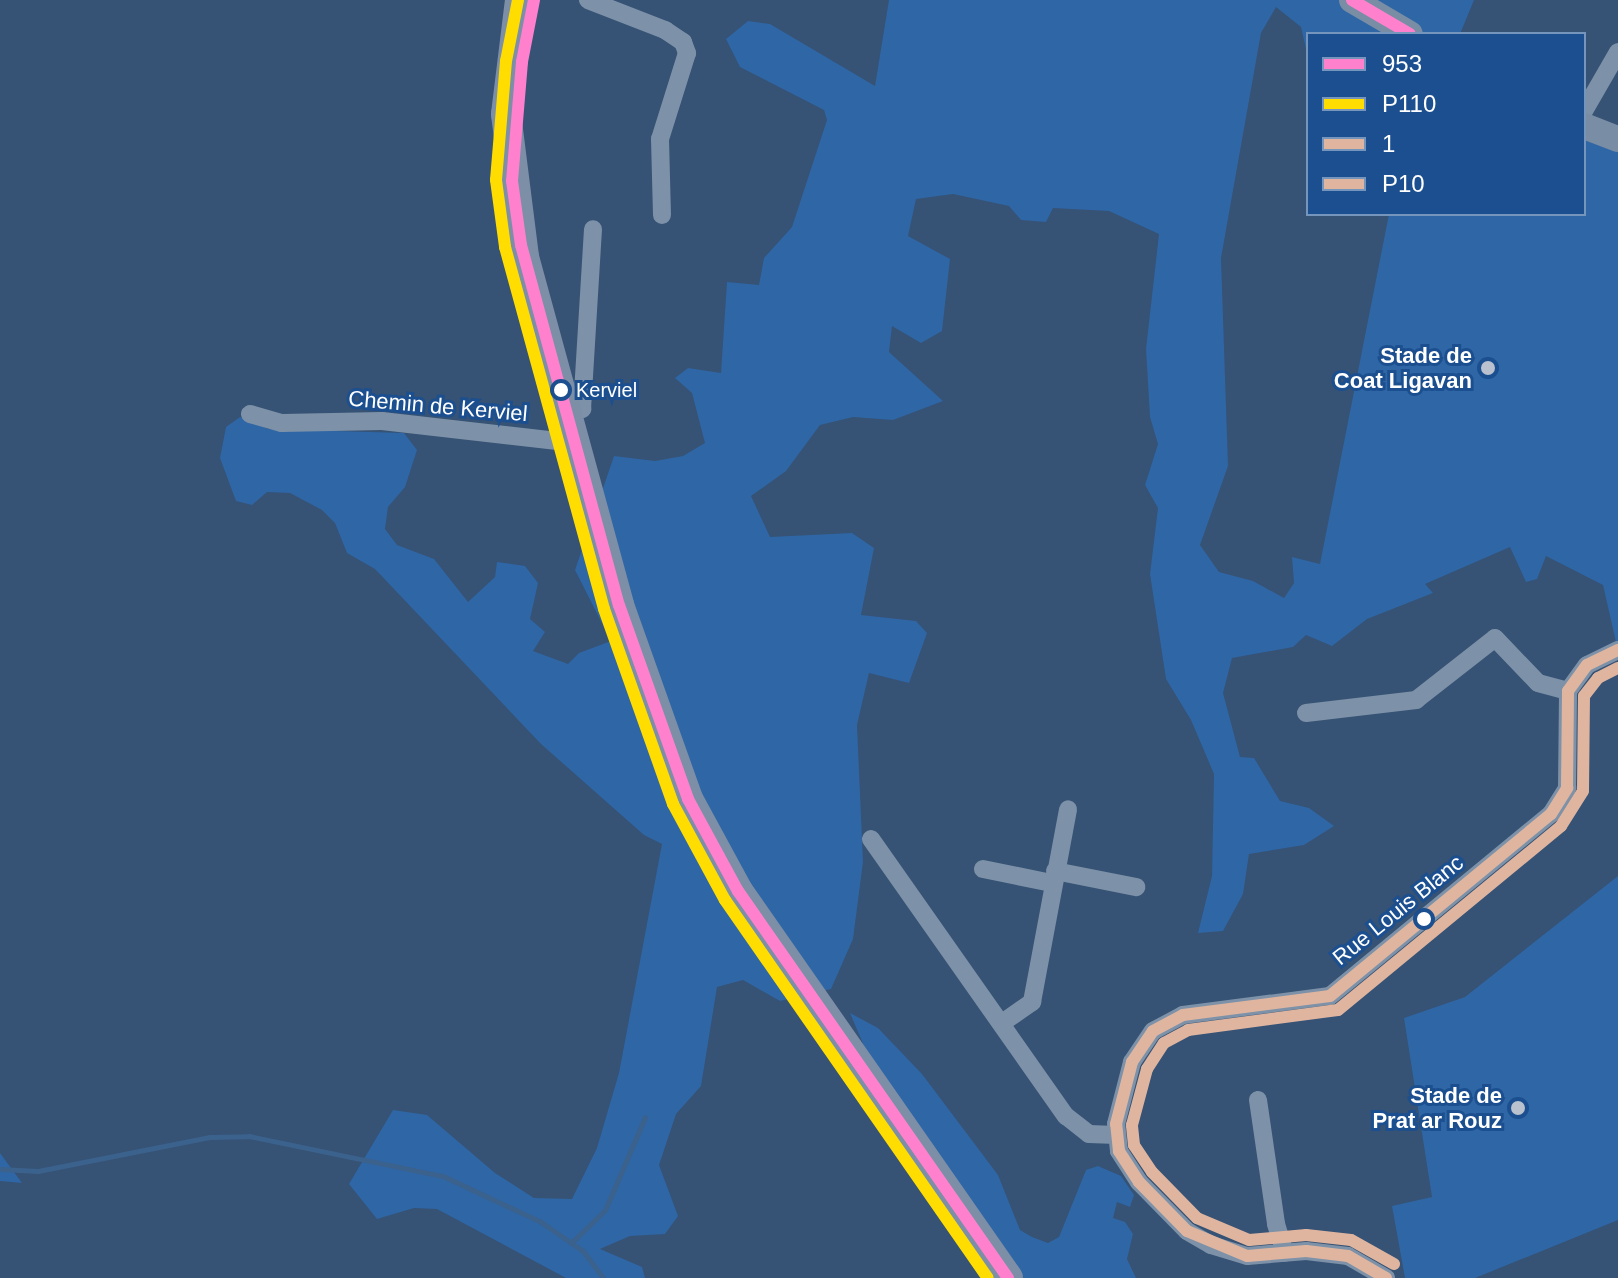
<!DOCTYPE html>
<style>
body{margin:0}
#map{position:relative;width:1618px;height:1278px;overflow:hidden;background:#365274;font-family:Helvetica,sans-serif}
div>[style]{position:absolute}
.green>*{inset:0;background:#2f66a5}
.stream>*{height:5px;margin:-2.5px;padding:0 2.5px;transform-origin:2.5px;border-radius:2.5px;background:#3b618d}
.street>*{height:18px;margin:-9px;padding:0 9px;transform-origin:9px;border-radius:9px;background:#7d92a8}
.secondary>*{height:26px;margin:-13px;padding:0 13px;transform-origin:13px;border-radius:13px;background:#798da4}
.primary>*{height:30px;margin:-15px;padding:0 15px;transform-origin:15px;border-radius:15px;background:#7d8ea7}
.bus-1>*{height:12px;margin:-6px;padding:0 6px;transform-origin:6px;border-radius:6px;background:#ff80cd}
.bus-2>*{height:12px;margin:-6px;padding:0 6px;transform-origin:6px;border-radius:6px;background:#fd0}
.bus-3>*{height:12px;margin:-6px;padding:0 6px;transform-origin:6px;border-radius:6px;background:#e0b59f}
.bus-4>*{height:12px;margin:-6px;padding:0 6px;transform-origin:6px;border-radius:6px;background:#e0b59f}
.dots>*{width:22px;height:22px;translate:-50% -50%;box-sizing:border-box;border:4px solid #1b4f8f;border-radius:50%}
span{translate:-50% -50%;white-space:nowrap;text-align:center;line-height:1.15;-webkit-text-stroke:6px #1b4f8f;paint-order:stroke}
.bus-label{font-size:20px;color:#fff}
.left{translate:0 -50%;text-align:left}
.poi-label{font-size:22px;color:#fff;font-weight:700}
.right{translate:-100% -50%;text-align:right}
.street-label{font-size:22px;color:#fff}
.legend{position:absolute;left:1306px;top:32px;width:280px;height:184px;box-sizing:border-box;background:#1b4f8f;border:2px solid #7695bc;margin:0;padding:10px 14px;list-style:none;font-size:24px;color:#fff}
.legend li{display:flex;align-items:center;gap:16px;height:40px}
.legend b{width:40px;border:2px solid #7695bc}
</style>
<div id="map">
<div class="green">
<i style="clip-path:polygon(889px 0,1474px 0,1460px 34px,1308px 34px,1308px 58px,1301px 27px,1276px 7px,1261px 33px,1221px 258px,1228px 466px,1200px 545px,1219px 572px,1253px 581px,1284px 598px,1294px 583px,1292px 557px,1320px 564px,1389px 214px,1584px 214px,1584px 140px,1618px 152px,1618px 651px,1603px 585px,1546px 556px,1537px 579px,1526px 582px,1510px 547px,1425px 584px,1433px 593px,1367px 619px,1332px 646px,1306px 635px,1293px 647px,1232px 658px,1223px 693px,1240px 757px,1254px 758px,1280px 801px,1309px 808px,1334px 826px,1304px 845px,1249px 854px,1243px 894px,1223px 931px,1198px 933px,1212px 876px,1214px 774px,1191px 720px,1166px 679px,1150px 574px,1158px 508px,1145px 485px,1158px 444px,1150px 417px,1146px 349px,1159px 234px,1109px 211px,1053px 208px,1046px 222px,1021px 220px,1009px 206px,953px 194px,916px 199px,908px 236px,950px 259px,942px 331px,921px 343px,892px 326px,889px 352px,943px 401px,893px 420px,853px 417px,820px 425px,786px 471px,751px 496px,770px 537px,852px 533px,874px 548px,861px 615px,916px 621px,927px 633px,909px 683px,869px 673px,857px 725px,863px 862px,853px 939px,831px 989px,780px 1001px,743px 980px,717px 987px,701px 1086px,676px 1114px,659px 1165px,678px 1216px,665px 1234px,630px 1236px,600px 1249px,642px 1267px,645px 1278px,566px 1278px,437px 1209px,414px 1208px,377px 1219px,349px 1184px,393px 1110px,427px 1115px,495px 1173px,534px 1198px,572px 1199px,597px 1148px,619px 1073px,662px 844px,644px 835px,541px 744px,375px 569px,347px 553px,335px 523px,322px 510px,290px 493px,267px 492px,252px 505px,236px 501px,220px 458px,226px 427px,240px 417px,268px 429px,404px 433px,417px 450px,405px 487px,388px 507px,385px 529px,397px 545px,434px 559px,468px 602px,495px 577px,497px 562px,525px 566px,538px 583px,530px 619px,545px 632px,533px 651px,568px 664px,579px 653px,611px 641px,575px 570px,614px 456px,655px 461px,683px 456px,705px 443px,692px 393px,675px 378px,688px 368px,721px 373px,727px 282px,759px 285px,764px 258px,792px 227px,827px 120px,824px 110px,740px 67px,726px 39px,748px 21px,770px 24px,875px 86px)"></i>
<i style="clip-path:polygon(1618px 876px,1618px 1220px,1475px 1278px,1405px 1278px,1392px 1206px,1432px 1197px,1404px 1018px,1465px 997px)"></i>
<i style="clip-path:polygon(850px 1013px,878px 1028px,922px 1074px,998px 1175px,1020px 1230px,1032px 1237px,1048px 1243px,1059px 1237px,1086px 1170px,1098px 1166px,1121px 1176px,1134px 1195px,1130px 1207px,1117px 1202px,1113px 1218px,1125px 1222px,1133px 1234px,1127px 1259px,1136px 1278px,1016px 1278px,878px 1079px)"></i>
<i style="clip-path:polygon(0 1153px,22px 1183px,0 1181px)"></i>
</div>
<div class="stream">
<i style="left:0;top:1169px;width:38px;rotate:3deg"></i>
<i style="left:38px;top:1171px;width:175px;rotate:-11.2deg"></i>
<i style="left:210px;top:1137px;width:39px;rotate:-1deg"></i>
<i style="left:249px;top:1136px;width:198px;rotate:11.7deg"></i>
<i style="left:443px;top:1176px;width:108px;rotate:25.1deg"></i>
<i style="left:541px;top:1222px;width:51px;rotate:34.6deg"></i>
<i style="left:583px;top:1251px;width:34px;rotate:53deg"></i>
<i style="left:571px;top:1243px;width:47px;rotate:-44.1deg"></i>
<i style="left:605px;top:1210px;width:101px;rotate:-66.7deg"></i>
</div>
<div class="street">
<i style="left:588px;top:0;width:83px;rotate:21.3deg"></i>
<i style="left:665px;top:30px;width:22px;rotate:34deg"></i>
<i style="left:683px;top:42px;width:12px;rotate:70deg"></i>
<i style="left:687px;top:53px;width:90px;rotate:107.4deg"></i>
<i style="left:660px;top:139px;width:76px;rotate:88.5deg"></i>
<i style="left:1584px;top:111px;width:68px;rotate:-60deg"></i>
<i style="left:567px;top:413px;width:16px;rotate:-15deg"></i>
<i style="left:582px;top:409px;width:180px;rotate:-86.5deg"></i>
<i style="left:250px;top:414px;width:33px;rotate:16deg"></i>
<i style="left:282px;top:423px;width:100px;rotate:-1.1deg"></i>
<i style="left:382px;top:421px;width:194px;rotate:6.5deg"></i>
<i style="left:1306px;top:713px;width:111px;rotate:-6.7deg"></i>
<i style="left:1416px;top:700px;width:100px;rotate:-38.1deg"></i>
<i style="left:1495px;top:638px;width:62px;rotate:46.3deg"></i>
<i style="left:1538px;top:683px;width:31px;rotate:15deg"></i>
<i style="left:871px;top:839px;width:339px;rotate:54.9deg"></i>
<i style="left:1066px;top:1116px;width:29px;rotate:38deg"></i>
<i style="left:1089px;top:1134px;width:27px;rotate:2deg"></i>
<i style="left:983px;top:869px;width:70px;rotate:11.5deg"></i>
<i style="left:1055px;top:871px;width:83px;rotate:11.2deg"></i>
<i style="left:1002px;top:1023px;width:37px;rotate:-35deg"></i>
<i style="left:1032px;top:1002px;width:196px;rotate:-79.4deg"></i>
<i style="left:1258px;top:1100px;width:125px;rotate:81.7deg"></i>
<i style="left:1276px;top:1224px;width:30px;rotate:73deg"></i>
<i style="left:1386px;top:1278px;width:44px;rotate:-149.9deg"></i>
<i style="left:1348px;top:1256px;width:42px;rotate:-173.2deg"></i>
<i style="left:1306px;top:1251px;width:59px;rotate:175.2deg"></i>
<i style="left:1247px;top:1256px;width:38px;rotate:-163deg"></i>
<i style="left:1211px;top:1245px;width:28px;rotate:-150deg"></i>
<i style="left:1187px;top:1231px;width:69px;rotate:-134.4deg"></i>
<i style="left:1139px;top:1182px;width:37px;rotate:-123deg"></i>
<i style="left:1119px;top:1151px;width:27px;rotate:-96deg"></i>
<i style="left:1116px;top:1124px;width:64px;rotate:-75.5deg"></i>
<i style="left:1132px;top:1062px;width:37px;rotate:-56deg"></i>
<i style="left:1153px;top:1031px;width:34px;rotate:-28deg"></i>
<i style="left:1183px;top:1015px;width:148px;rotate:-7.4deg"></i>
<i style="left:1330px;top:996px;width:286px;rotate:-39.5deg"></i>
<i style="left:1551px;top:814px;width:31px;rotate:-58deg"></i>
<i style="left:1567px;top:788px;width:97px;rotate:-89.4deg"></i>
<i style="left:1568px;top:691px;width:32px;rotate:-54deg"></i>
<i style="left:1587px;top:665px;width:34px;rotate:-26deg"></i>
</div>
<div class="secondary">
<i style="left:1352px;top:0;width:67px;rotate:30.4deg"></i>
<i style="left:1584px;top:126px;width:36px;rotate:21deg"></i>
</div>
<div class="primary">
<i style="left:520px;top:0;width:115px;rotate:97deg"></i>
<i style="left:506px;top:114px;width:144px;rotate:82.8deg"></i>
<i style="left:524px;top:257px;width:361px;rotate:74.7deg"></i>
<i style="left:619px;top:605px;width:206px;rotate:70.4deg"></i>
<i style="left:688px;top:799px;width:105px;rotate:61.5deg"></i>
<i style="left:738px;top:891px;width:472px;rotate:55.1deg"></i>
</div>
<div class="bus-1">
<i style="left:534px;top:0;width:63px;rotate:101deg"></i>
<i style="left:522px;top:62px;width:119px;rotate:94.8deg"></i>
<i style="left:512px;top:181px;width:65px;rotate:82deg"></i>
<i style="left:521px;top:245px;width:373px;rotate:74.8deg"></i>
<i style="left:619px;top:605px;width:206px;rotate:70.4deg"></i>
<i style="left:688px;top:799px;width:105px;rotate:61.5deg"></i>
<i style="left:738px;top:891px;width:472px;rotate:55.1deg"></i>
<i style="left:1352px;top:0;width:67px;rotate:30.4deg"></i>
</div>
<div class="bus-2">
<i style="left:518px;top:0;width:62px;rotate:101.1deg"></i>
<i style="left:506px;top:61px;width:119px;rotate:94.8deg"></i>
<i style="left:496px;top:180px;width:68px;rotate:82.3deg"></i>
<i style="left:505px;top:247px;width:375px;rotate:74.7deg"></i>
<i style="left:604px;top:609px;width:207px;rotate:70.5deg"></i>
<i style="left:673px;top:804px;width:109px;rotate:61.6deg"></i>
<i style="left:725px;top:900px;width:460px;rotate:55.2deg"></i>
</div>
<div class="bus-3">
<i style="left:1386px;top:1278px;width:44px;rotate:-149.9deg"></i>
<i style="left:1348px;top:1256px;width:42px;rotate:-173.2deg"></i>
<i style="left:1306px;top:1251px;width:59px;rotate:175.2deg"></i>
<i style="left:1247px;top:1256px;width:65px;rotate:-157.4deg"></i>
<i style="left:1187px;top:1231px;width:69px;rotate:-134.4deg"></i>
<i style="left:1139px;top:1182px;width:37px;rotate:-123deg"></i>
<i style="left:1119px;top:1151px;width:27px;rotate:-96deg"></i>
<i style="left:1116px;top:1124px;width:64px;rotate:-75.5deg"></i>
<i style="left:1132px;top:1062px;width:37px;rotate:-56deg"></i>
<i style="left:1153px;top:1031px;width:34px;rotate:-28deg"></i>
<i style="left:1183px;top:1015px;width:148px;rotate:-7.4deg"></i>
<i style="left:1330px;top:996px;width:286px;rotate:-39.5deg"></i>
<i style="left:1551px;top:814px;width:31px;rotate:-58deg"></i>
<i style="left:1567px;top:788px;width:97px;rotate:-89.4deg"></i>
<i style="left:1568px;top:691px;width:32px;rotate:-54deg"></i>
<i style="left:1587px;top:665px;width:34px;rotate:-26deg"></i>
</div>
<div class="bus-4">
<i style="left:1394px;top:1264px;width:49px;rotate:-150.8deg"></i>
<i style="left:1351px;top:1240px;width:45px;rotate:-173.7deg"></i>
<i style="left:1306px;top:1235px;width:57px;rotate:175deg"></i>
<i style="left:1249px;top:1240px;width:56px;rotate:-157.1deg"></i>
<i style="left:1197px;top:1218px;width:64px;rotate:-134.4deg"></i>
<i style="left:1152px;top:1172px;width:32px;rotate:-124deg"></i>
<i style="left:1134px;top:1145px;width:20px;rotate:-96deg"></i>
<i style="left:1132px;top:1125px;width:58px;rotate:-75deg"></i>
<i style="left:1147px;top:1069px;width:31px;rotate:-57deg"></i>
<i style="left:1164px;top:1043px;width:27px;rotate:-28deg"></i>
<i style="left:1188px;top:1030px;width:151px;rotate:-7.6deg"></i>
<i style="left:1338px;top:1010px;width:289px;rotate:-39.5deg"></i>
<i style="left:1561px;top:826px;width:41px;rotate:-57.8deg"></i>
<i style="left:1583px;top:791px;width:95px;rotate:-89.4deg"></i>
<i style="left:1584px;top:696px;width:23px;rotate:-52deg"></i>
<i style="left:1598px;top:678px;width:22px;rotate:-27deg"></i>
</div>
<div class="dots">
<i style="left:1488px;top:368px;background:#b9c2ce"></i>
<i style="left:561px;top:390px;background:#fff"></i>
<i style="left:1424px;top:919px;background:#fff"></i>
<i style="left:1518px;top:1108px;background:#b9c2ce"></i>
</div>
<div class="bus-label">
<span class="left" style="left:576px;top:390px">Kerviel</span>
</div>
<div class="poi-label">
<span class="right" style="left:1472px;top:368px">Stade de<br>Coat Ligavan</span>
<span class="right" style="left:1502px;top:1108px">Stade de<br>Prat ar Rouz</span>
</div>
<div class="street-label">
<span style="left:438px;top:406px;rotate:5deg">Chemin de Kerviel</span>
<span style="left:1398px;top:910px;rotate:-39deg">Rue Louis Blanc</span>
</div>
<ul class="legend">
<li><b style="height:10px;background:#ff80cd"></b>953</li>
<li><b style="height:10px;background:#fd0"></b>P110</li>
<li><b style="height:10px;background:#e0b59f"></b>1</li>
<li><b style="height:10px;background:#e0b59f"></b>P10</li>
</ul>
</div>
